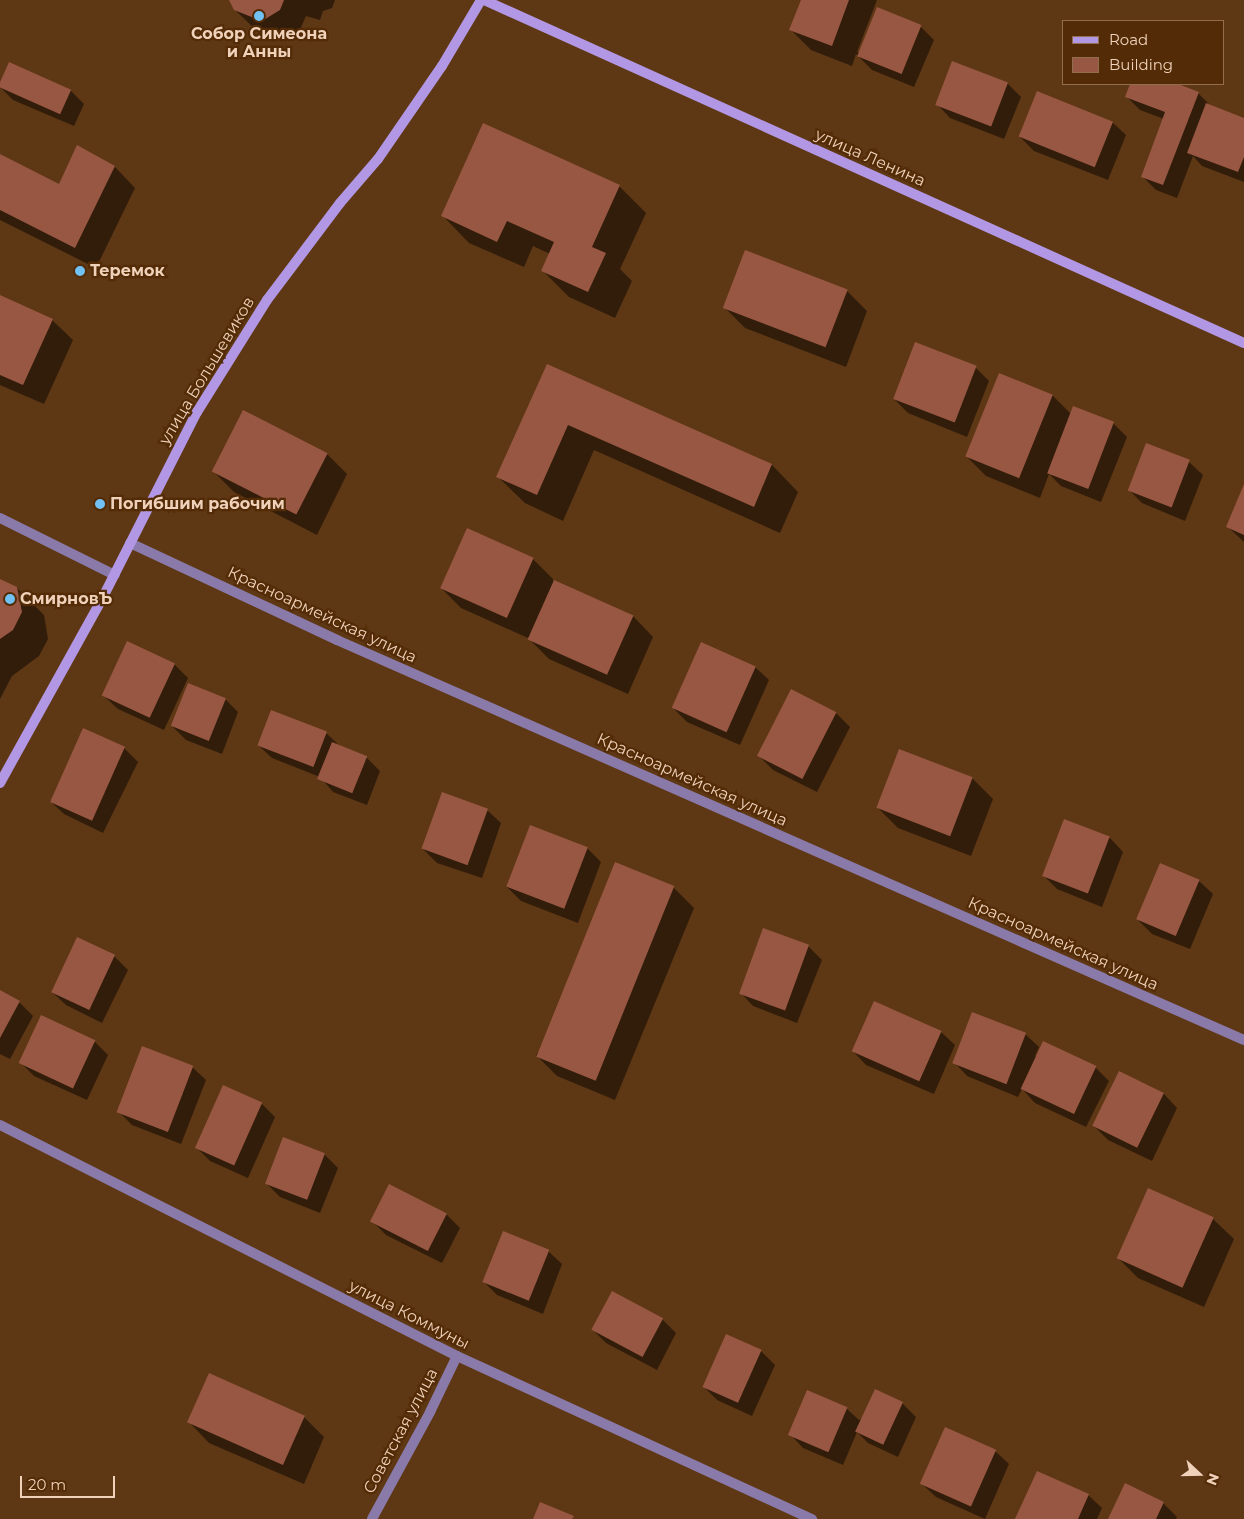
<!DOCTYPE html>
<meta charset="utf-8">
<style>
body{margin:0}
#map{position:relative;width:1244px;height:1519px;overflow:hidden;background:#5e3714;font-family:Montserrat,sans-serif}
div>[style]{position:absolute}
.shadow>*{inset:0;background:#0007}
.building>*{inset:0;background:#985742;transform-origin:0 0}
.street>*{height:10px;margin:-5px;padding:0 5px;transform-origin:5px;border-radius:5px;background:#8a7aaa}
.secondary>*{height:10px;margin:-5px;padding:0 5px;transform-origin:5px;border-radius:5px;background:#b298e4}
.dots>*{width:14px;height:14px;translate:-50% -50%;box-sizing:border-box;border:2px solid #532c07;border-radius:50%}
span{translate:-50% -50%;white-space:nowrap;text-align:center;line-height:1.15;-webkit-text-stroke:4.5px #532c07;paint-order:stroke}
.poi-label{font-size:16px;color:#f0d2bb;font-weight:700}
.left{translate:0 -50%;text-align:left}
.street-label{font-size:16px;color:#f0d2bb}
.legend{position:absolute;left:1062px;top:20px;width:162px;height:65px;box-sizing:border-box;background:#532c07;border:1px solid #926e4f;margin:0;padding:6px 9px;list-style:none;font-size:15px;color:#f0d2bb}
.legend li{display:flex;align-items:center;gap:10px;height:25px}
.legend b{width:25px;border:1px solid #926e4f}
.north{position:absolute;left:1174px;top:1449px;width:50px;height:50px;-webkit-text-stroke:4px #532c07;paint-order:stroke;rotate:111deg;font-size:14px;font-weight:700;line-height:20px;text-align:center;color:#f0d2bb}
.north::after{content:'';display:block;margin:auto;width:18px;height:22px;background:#f0d2bb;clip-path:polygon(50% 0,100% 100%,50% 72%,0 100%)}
.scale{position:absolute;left:20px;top:1476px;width:95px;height:22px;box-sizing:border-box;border:2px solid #f0d2bb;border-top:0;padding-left:6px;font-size:15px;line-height:18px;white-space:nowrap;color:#f0d2bb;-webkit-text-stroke:4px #532c07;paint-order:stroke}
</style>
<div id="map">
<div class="shadow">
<i style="clip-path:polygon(231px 0,335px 0,332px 8px,323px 11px,320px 20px,306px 16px,300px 30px,283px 41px,256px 30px,235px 10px)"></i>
<i style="clip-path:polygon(802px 0,877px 0,857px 52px,859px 53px,920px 26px,934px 40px,914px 87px,872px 70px,856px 54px,852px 66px,811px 50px,791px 30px)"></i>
<i style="clip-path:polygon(9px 64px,70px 90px,84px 104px,74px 126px,13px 100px,0 87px)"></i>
<i style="clip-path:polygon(1007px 83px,1021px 97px,1004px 139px,950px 118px,937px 104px)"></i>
<i style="clip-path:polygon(1132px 84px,1174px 84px,1198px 93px,1212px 107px,1244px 119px,1244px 182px,1202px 166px,1193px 156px,1177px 198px,1156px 190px,1142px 176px,1164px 119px,1140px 110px,1127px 97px)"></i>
<i style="clip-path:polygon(1112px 122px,1126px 135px,1108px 180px,1034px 151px,1020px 137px)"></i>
<i style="clip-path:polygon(78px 147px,115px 167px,135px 188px,96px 268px,0 220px,0 155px,59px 186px)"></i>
<i style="clip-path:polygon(619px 186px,646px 213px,620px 269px,632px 281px,615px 318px,569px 297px,543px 271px,550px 254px,533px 246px,524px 267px,469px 243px,443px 216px)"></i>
<i style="clip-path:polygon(847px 291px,867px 311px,846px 367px,745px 328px,725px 308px)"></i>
<i style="clip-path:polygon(0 297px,52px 320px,73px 340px,44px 404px,0 385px)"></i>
<i style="clip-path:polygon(547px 366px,772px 465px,798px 492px,780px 533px,594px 450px,563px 521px,525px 503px,498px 477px)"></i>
<i style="clip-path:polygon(975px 367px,989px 381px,967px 437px,908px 413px,894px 399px)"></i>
<i style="clip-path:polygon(999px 375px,1053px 396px,1071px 414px,1113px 423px,1127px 437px,1101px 502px,1061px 486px,1049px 474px,1040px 498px,986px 476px,966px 456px)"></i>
<i style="clip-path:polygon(1147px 444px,1189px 462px,1203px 475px,1185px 521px,1142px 503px,1129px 490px)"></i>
<i style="clip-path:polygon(327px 454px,347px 474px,317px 535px,234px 492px,214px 472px)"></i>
<i style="clip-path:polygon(1244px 488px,1244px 542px,1228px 527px)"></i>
<i style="clip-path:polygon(533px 559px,553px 579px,553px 581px,633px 616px,653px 637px,628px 694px,549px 659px,528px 638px,461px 608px,441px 588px)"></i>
<i style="clip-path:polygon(0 580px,17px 588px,44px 615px,48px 639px,39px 656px,12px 676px,0 699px)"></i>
<i style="clip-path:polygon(174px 664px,188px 678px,164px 730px,118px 709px,104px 696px)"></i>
<i style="clip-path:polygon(755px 667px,769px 680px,740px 745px,687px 722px,673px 708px)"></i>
<i style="clip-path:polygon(792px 691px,836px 713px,850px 727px,817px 792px,773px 770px,759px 756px)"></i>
<i style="clip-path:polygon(225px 699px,238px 712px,222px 754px,186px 740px,172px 726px)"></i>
<i style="clip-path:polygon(326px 733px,341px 747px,366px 757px,380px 771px,367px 805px,333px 792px,320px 777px,272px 758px,258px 745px)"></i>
<i style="clip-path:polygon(124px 748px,138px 762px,103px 833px,64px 814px,50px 801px)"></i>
<i style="clip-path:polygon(972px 778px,993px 799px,971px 856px,898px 828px,878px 808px)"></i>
<i style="clip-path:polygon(487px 810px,501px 823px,482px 878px,437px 863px,423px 849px)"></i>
<i style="clip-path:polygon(1065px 820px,1110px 838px,1123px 852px,1102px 907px,1057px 889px,1043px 875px)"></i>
<i style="clip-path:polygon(587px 848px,601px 862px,578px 923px,521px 901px,507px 887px)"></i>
<i style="clip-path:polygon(1199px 881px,1213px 894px,1190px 949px,1152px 934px,1138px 920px)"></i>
<i style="clip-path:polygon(673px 887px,694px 908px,615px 1100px,557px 1076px,536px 1055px)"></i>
<i style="clip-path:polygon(808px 946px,822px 960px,797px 1023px,753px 1006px,740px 992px)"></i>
<i style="clip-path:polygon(114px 956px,128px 970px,102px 1023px,66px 1005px,52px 992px)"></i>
<i style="clip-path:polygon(0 992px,19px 1002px,33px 1016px,10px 1059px,0 1054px)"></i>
<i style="clip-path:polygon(941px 1032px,955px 1045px,934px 1094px,866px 1065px,853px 1051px)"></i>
<i style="clip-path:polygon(1025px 1034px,1039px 1047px,1035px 1056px,1095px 1067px,1109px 1081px,1086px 1127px,1035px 1103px,1022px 1089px,1018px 1097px,967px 1076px,954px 1062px)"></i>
<i style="clip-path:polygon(94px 1041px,108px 1055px,87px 1100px,34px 1076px,20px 1062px)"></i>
<i style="clip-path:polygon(192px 1067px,206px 1080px,181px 1144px,132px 1125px,118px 1111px)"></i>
<i style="clip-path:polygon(1119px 1073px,1164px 1094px,1177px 1108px,1152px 1161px,1108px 1140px,1094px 1126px)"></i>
<i style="clip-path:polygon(261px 1103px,275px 1117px,248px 1178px,210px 1161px,197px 1148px)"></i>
<i style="clip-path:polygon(324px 1154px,338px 1168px,320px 1213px,280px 1197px,266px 1183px)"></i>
<i style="clip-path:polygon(446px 1214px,460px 1228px,442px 1263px,386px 1235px,372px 1221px)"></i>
<i style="clip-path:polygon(1213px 1219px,1234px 1239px,1204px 1307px,1138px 1278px,1118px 1258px)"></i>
<i style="clip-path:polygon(548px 1251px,562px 1264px,543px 1314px,497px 1295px,484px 1282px)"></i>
<i style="clip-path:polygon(662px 1319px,676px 1333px,657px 1370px,606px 1343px,593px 1330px)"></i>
<i style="clip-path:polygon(727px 1335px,761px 1351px,775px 1365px,752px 1416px,717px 1400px,703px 1386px)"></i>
<i style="clip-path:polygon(808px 1392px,847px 1409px,859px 1420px,902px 1403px,916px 1417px,898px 1457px,868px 1443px,857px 1432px,843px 1465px,803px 1448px,790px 1434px)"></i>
<i style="clip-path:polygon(304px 1417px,324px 1437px,304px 1484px,209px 1443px,189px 1422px)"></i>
<i style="clip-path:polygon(995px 1451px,1009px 1464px,985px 1519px,936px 1497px,922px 1484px)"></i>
<i style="clip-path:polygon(1088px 1495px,1102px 1508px,1097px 1519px,1017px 1519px)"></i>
<i style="clip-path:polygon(1163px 1503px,1177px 1517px,1176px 1519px,1109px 1519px)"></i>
</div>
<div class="building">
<i style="clip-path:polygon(229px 0,284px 0,280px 10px,262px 21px,234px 10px)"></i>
<i style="clip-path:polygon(801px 0,849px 0,832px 46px,789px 30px)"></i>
<i style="left:877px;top:7px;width:48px;height:53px;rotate:22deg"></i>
<i style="left:952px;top:61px;width:60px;height:47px;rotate:21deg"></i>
<i style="left:9px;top:62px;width:68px;height:27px;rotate:24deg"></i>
<i style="clip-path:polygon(1130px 84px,1178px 84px,1199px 92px,1163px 185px,1141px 177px,1165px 112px,1125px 97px)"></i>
<i style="left:1037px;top:91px;width:82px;height:49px;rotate:22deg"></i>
<i style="clip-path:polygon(1206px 103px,1244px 118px,1244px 157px,1238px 172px,1187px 153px)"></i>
<i style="clip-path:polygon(483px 123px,620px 185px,592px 247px,606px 253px,588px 292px,541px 271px,554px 242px,507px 221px,497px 242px,441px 216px)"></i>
<i style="clip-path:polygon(77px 145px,115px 166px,75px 248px,0 210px,0 154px,59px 184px)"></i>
<i style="left:745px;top:250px;width:110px;height:62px;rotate:21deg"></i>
<i style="clip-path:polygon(0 295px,53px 319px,23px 385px,0 375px)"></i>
<i style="left:915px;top:342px;width:66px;height:61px;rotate:21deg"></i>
<i style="clip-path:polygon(547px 364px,772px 464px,754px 507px,568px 425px,537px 495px,496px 477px)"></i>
<i style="left:999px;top:373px;width:58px;height:90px;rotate:22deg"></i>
<i style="left:1073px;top:406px;width:44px;height:72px;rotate:21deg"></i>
<i style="left:243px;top:410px;width:95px;height:69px;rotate:27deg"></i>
<i style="left:1146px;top:443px;width:47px;height:51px;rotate:21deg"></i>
<i style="clip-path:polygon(1244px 484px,1244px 535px,1226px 527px)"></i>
<i style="left:467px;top:528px;width:73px;height:66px;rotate:24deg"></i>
<i style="clip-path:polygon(0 579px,17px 587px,22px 612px,13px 630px,0 639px)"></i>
<i style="left:554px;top:580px;width:87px;height:65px;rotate:24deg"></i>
<i style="left:127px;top:641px;width:53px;height:60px;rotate:25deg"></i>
<i style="left:701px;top:642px;width:60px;height:72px;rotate:24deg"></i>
<i style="left:188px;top:683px;width:41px;height:46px;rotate:22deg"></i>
<i style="left:791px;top:689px;width:51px;height:75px;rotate:27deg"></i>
<i style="left:271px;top:710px;width:60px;height:38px;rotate:21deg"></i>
<i style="left:83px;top:728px;width:46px;height:81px;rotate:24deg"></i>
<i style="left:332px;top:742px;width:38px;height:40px;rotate:22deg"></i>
<i style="left:899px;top:749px;width:79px;height:63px;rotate:21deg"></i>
<i style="left:442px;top:792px;width:49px;height:60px;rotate:20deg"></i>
<i style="left:1064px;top:819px;width:49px;height:61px;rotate:21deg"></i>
<i style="left:530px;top:825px;width:62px;height:66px;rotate:21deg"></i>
<i style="left:615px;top:862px;width:64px;height:210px;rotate:22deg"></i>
<i style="left:1160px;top:863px;width:43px;height:61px;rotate:23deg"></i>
<i style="left:763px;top:928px;width:49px;height:70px;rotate:20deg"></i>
<i style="left:77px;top:937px;width:42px;height:61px;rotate:25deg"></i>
<i style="clip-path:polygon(0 990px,20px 1001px,0 1038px)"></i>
<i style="left:874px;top:1001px;width:74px;height:55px;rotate:24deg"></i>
<i style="left:972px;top:1012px;width:58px;height:55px;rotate:21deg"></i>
<i style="left:41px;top:1015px;width:60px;height:53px;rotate:25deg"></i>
<i style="left:1043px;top:1041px;width:59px;height:53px;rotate:25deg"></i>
<i style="left:142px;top:1046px;width:55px;height:71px;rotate:21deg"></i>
<i style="left:1119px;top:1071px;width:50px;height:61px;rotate:26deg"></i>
<i style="left:223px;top:1085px;width:43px;height:69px;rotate:24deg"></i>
<i style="left:283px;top:1137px;width:45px;height:50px;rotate:21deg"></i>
<i style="left:389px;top:1184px;width:65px;height:42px;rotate:27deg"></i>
<i style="left:1148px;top:1188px;width:72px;height:77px;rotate:24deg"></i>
<i style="left:503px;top:1231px;width:50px;height:55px;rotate:22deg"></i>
<i style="left:612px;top:1291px;width:58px;height:44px;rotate:28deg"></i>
<i style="left:726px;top:1334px;width:39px;height:58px;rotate:24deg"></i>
<i style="left:209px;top:1373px;width:105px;height:54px;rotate:24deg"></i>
<i style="left:875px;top:1389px;width:31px;height:47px;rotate:25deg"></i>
<i style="left:807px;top:1390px;width:44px;height:49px;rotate:23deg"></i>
<i style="left:945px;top:1427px;width:56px;height:62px;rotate:24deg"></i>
<i style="clip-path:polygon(1037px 1471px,1089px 1494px,1078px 1519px,1015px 1519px)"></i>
<i style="clip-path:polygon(1125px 1483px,1164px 1502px,1156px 1519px,1108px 1519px)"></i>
<i style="clip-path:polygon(540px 1502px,574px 1516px,572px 1519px,533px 1519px)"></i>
</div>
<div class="street">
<i style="left:0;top:518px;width:128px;rotate:26.4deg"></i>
<i style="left:130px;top:543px;width:229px;rotate:25.1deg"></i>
<i style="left:337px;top:640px;width:991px;rotate:23.8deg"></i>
<i style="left:0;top:1125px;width:512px;rotate:26.82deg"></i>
<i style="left:457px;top:1356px;width:391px;rotate:24.7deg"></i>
<i style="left:372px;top:1519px;width:122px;rotate:-61.5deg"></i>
<i style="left:430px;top:1412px;width:62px;rotate:-64.3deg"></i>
</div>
<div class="secondary">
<i style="left:484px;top:0;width:834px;rotate:24.29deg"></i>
<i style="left:0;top:783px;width:210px;rotate:-61deg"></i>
<i style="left:102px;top:599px;width:210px;rotate:-63.1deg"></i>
<i style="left:197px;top:412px;width:132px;rotate:-58deg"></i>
<i style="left:267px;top:300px;width:121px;rotate:-53deg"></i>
<i style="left:340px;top:203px;width:58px;rotate:-49.2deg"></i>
<i style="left:378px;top:159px;width:113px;rotate:-55.5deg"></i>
<i style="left:442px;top:66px;width:77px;rotate:-59.4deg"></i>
</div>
<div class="dots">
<i style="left:259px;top:16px;background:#72c1f5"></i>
<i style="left:80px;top:271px;background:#72c1f5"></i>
<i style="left:100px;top:504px;background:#72c1f5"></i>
<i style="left:10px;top:599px;background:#72c1f5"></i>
</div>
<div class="poi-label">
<span style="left:259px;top:43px">Собор Симеона<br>и Анны</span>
<span class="left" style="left:90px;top:271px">Теремок</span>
<span class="left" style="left:110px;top:504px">Погибшим рабочим</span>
<span class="left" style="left:20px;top:599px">СмирновЪ</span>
</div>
<div class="street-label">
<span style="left:870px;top:158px;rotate:24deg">улица Ленина</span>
<span style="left:207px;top:371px;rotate:-59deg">улица Большевиков</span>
<span style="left:322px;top:615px;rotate:25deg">Красноармейская улица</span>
<span style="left:692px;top:780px;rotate:24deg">Красноармейская улица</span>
<span style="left:1063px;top:944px;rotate:24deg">Красноармейская улица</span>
<span style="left:409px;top:1315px;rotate:27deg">улица Коммуны</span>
<span style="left:401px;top:1431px;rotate:-62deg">Советская улица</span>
</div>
<ul class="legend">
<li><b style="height:6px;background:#b298e4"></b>Road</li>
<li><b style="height:14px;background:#985742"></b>Building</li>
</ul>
<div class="north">N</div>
<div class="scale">20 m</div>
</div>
